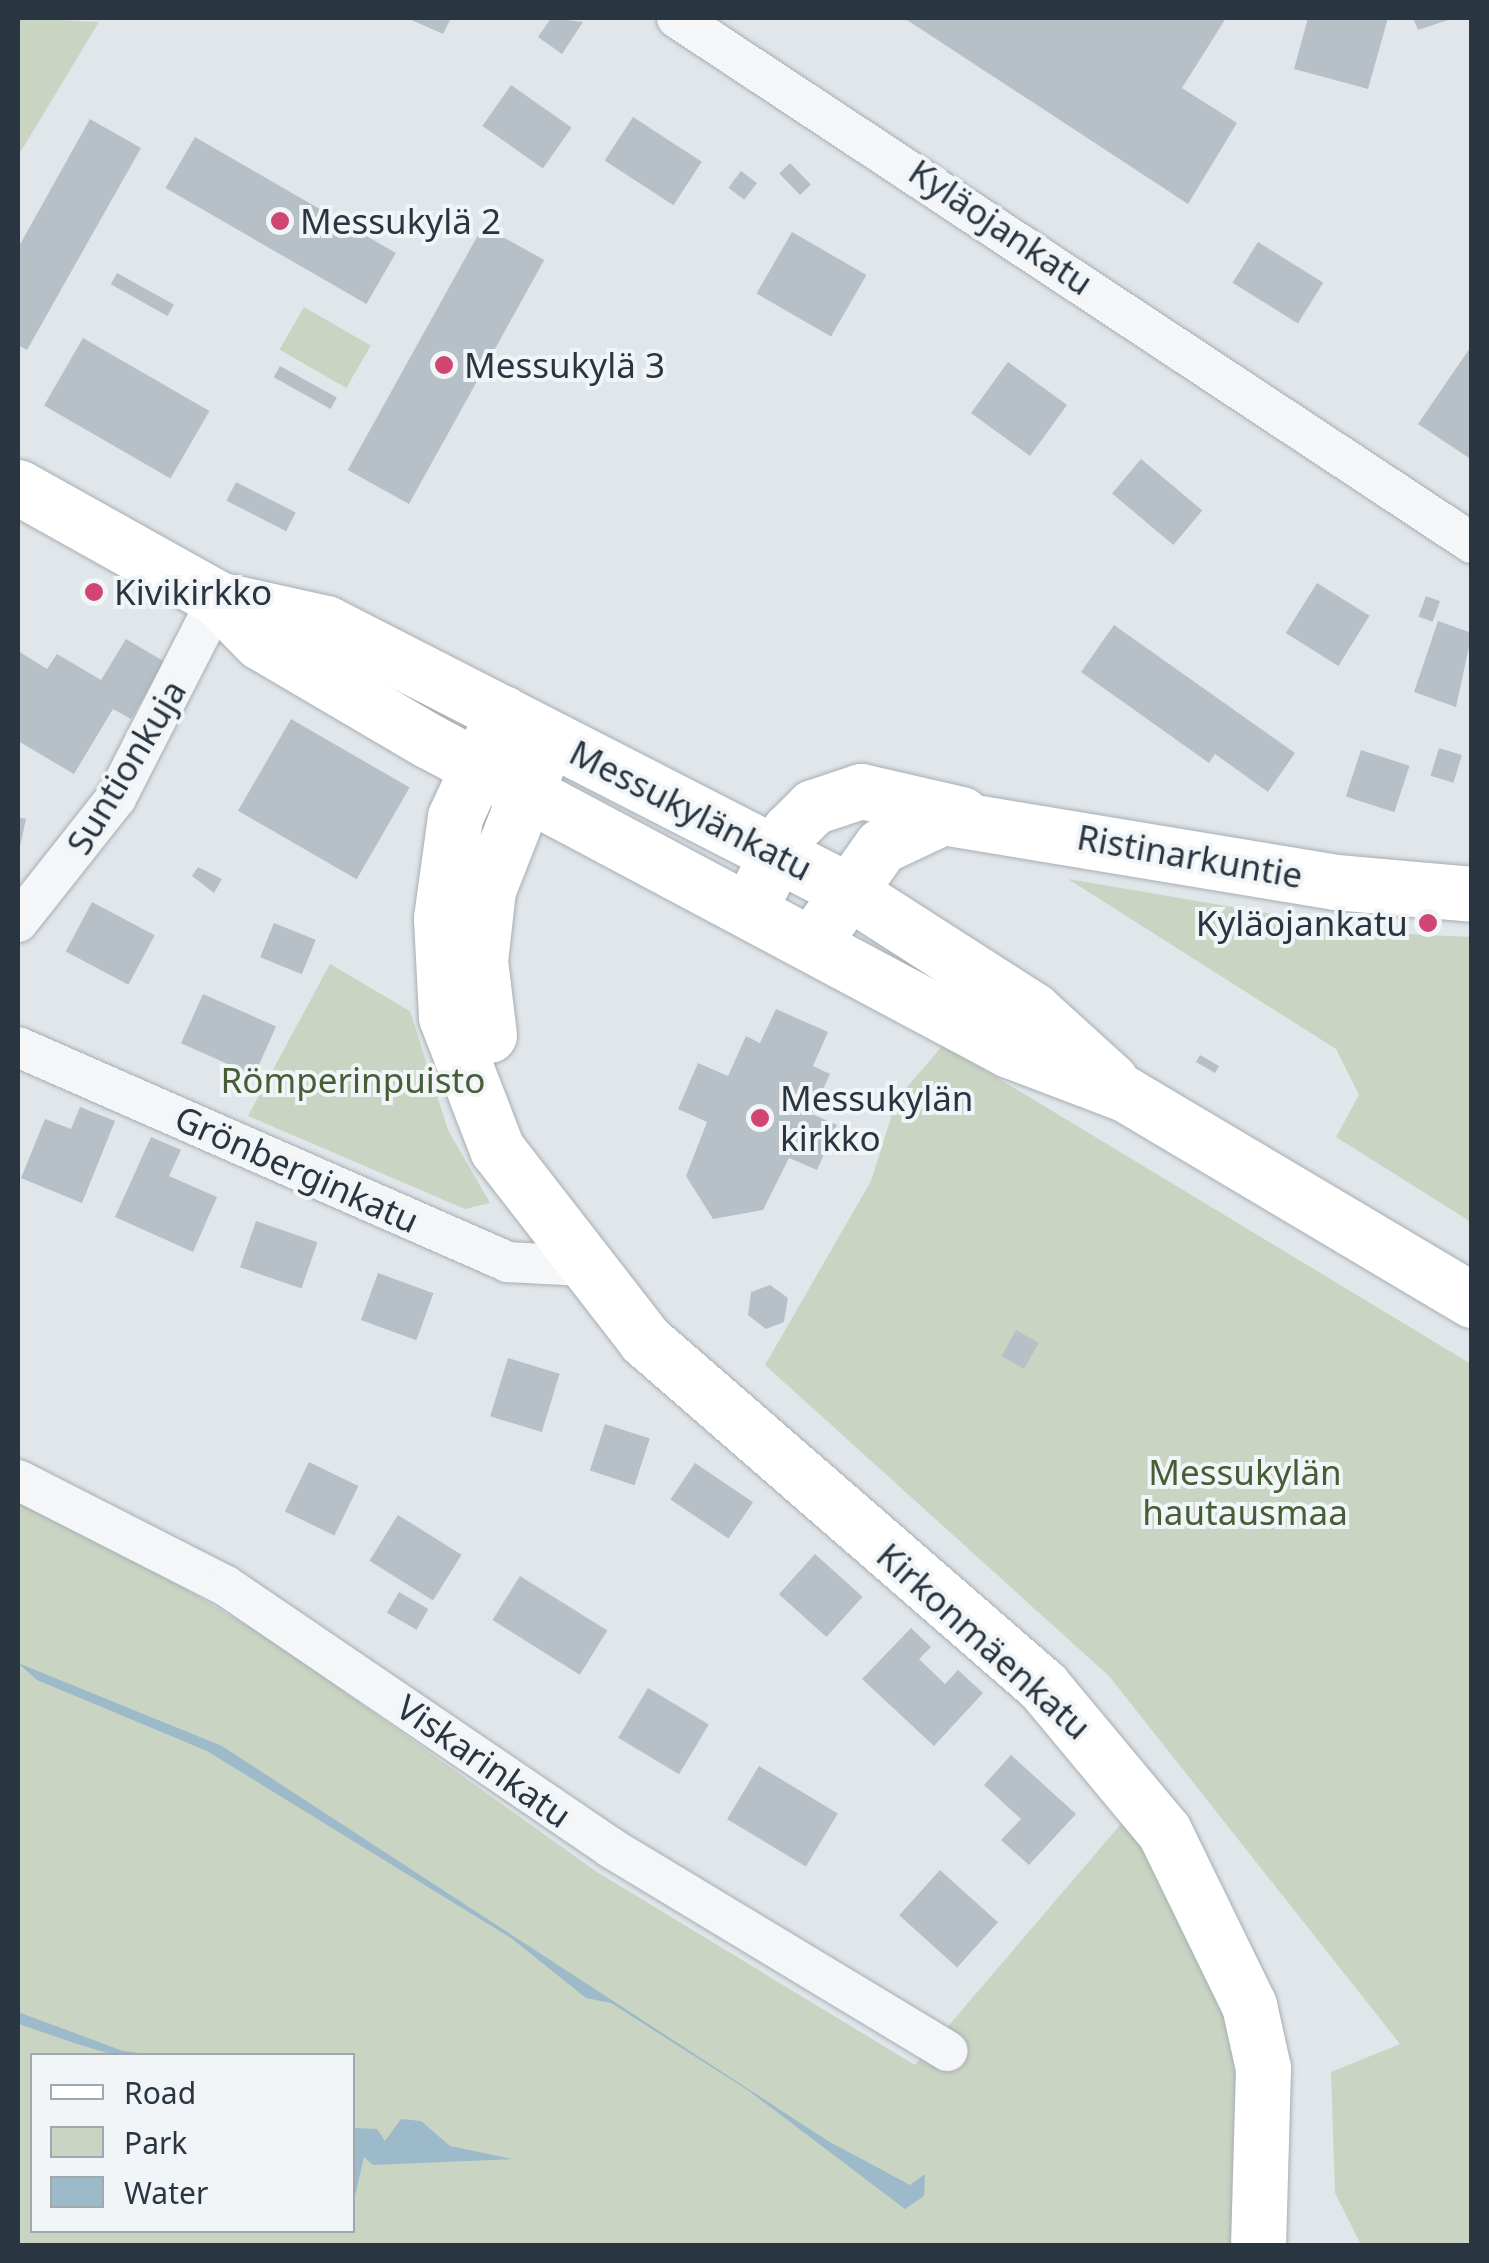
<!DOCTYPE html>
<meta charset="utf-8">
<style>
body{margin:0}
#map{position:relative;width:1489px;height:2263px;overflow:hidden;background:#e1e6ea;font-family:"Noto Sans",sans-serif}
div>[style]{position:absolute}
.green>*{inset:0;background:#cad4c2;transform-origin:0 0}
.water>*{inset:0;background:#9cbaca}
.building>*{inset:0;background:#b8c0c7;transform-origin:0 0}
.roads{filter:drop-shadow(0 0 2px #a6aeb4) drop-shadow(0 0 2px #a6aeb4)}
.street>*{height:40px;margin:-20px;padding:0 20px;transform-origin:20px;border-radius:20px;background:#f4f6f8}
.secondary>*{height:55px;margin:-27.5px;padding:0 27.5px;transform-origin:27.5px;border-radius:27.5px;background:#fff}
.primary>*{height:55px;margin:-27.5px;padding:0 27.5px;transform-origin:27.5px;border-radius:27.5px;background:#fff}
.dots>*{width:28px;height:28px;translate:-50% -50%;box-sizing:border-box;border:5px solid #f1f5f7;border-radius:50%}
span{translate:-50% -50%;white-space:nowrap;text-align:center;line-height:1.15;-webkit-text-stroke:8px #f1f5f7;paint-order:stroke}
.poi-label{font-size:35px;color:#293642}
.left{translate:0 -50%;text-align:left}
.right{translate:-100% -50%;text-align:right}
.street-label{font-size:35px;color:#293642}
.park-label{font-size:35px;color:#455e36}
.frame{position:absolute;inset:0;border:20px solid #293642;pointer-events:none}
.legend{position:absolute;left:30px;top:2053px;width:325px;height:180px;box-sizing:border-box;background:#f1f5f7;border:2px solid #a1a9af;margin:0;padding:12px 18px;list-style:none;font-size:30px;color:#293642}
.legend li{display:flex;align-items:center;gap:20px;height:50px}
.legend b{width:50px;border:2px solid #a1a9af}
</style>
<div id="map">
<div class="green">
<i style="clip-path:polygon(18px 18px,99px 22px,18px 156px)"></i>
<i style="left:304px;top:307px;width:77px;height:49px;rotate:30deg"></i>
<i style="clip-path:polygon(1068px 879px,1386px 933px,1471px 937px,1471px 1222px,1336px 1137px,1359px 1095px,1336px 1049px)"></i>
<i style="clip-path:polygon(330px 964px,410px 1011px,448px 1130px,490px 1203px,465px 1209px,248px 1116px)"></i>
<i style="clip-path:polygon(943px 1045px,1471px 1364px,1471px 2245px,1361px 2245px,1335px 2193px,1331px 2072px,1400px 2044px,1109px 1676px,765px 1365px,871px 1181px,897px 1099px)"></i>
<i style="clip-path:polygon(evenodd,18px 1502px,100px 1538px,273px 1641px,597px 1872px,915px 2065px,1126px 1818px,1166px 1872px,1240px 2050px,1235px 2245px,18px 2245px,18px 1502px,32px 2056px,352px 2056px,352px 2230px,32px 2230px,32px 2056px)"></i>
</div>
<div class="water">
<i style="clip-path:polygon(18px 1663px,222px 1746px,828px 2141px,910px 2185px,925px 2174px,924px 2196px,905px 2209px,749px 2091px,611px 2003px,586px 1998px,511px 1938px,207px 1751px,37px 1680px)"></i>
<i style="clip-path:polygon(18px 2012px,123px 2051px,154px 2055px,114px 2055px,77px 2044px,19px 2024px)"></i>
<i style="clip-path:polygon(401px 2119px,421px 2121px,450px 2146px,513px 2159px,373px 2165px,364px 2157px,353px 2205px,353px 2128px,377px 2129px,385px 2141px)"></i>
</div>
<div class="building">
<i style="clip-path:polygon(407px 18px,451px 18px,443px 34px)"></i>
<i style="clip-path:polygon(551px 18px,583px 22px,562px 54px,538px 37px)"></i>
<i style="clip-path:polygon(904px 18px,1226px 18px,1182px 88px,1237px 123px,1188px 204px)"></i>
<i style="clip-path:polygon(1308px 18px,1388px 18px,1368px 89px,1294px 69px)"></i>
<i style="clip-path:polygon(1413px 18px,1454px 18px,1418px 30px)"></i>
<i style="left:511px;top:85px;width:74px;height:50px;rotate:35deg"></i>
<i style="left:633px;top:117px;width:82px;height:52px;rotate:33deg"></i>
<i style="clip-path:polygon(90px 119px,141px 148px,27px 350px,18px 345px,18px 248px)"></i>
<i style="left:195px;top:137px;width:232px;height:59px;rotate:30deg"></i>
<i style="left:790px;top:163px;width:30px;height:15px;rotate:46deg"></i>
<i style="left:741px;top:171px;width:20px;height:21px;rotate:37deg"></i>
<i style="left:483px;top:226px;width:70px;height:279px;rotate:29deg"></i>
<i style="left:792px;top:232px;width:86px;height:71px;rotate:30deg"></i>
<i style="left:1258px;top:242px;width:77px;height:48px;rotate:32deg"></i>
<i style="left:117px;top:273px;width:65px;height:13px;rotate:29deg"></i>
<i style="left:83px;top:338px;width:146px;height:78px;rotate:30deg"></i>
<i style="clip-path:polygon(1472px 345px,1472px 460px,1418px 424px)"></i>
<i style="left:1008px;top:362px;width:73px;height:63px;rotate:36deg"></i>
<i style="left:280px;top:366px;width:65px;height:13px;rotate:29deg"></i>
<i style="left:1141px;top:459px;width:80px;height:45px;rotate:40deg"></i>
<i style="left:236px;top:482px;width:67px;height:21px;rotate:27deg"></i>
<i style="left:1317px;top:583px;width:62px;height:59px;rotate:32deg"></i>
<i style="left:1426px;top:596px;width:15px;height:22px;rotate:20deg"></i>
<i style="clip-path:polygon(1438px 621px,1472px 633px,1456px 707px,1414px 692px)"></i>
<i style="clip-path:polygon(1114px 625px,1295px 753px,1268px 792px,1215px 754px,1209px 763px,1081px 672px)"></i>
<i style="clip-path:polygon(126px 639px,165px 662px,131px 719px,113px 709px,74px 774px,18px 741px,18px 651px,47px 669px,57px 654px,101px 680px)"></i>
<i style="left:291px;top:719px;width:137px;height:106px;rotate:30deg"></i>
<i style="left:1439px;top:748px;width:24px;height:29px;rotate:17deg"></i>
<i style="left:1361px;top:750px;width:51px;height:49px;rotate:18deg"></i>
<i style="clip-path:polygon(18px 817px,26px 819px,19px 851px,18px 851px)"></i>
<i style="clip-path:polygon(198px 867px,222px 879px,214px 893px,192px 876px)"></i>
<i style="left:92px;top:902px;width:71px;height:56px;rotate:28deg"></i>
<i style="left:274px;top:923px;width:45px;height:37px;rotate:22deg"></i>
<i style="left:203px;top:994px;width:80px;height:54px;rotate:24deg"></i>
<i style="clip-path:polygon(776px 1009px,828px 1032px,813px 1066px,830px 1074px,812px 1114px,837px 1125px,817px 1170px,789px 1158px,763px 1210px,713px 1219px,686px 1176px,707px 1122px,678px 1109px,698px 1063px,728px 1076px,746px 1036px,760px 1043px)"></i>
<i style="left:1200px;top:1055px;width:22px;height:8px;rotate:30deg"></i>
<i style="clip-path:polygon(80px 1107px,115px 1121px,82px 1203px,21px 1178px,45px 1119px,71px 1129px)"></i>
<i style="clip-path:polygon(151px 1137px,181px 1150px,169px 1176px,217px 1197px,193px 1252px,115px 1217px)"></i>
<i style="left:256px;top:1221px;width:65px;height:49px;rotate:19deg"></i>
<i style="left:378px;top:1273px;width:59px;height:50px;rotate:20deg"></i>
<i style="clip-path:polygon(770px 1285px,788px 1298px,784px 1322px,766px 1329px,748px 1315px,751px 1292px)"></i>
<i style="left:1016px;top:1330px;width:26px;height:30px;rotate:29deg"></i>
<i style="left:508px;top:1358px;width:54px;height:61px;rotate:17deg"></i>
<i style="left:605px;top:1424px;width:47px;height:49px;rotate:18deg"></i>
<i style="left:309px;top:1462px;width:55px;height:55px;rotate:26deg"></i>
<i style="left:695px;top:1463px;width:70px;height:44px;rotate:34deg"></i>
<i style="left:398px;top:1515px;width:75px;height:54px;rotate:32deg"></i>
<i style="left:815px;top:1554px;width:64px;height:54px;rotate:42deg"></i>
<i style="left:520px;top:1576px;width:103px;height:52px;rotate:32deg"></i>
<i style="left:399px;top:1592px;width:34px;height:24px;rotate:30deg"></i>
<i style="clip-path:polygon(911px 1628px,931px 1647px,919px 1659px,945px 1684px,958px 1670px,983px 1693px,934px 1746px,862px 1679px)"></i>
<i style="left:648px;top:1688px;width:71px;height:58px;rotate:31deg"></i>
<i style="clip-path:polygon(1011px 1755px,1076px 1814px,1029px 1865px,1001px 1840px,1021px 1819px,984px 1785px)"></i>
<i style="left:759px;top:1766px;width:92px;height:62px;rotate:31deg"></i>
<i style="left:940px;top:1870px;width:78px;height:61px;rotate:42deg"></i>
</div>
<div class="roads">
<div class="street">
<i style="left:677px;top:18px;width:953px;rotate:33.44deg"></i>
<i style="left:18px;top:922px;width:158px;rotate:-51.7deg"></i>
<i style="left:116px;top:798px;width:224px;rotate:-62.9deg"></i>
<i style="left:18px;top:1047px;width:535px;rotate:23.69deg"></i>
<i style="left:508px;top:1262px;width:75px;rotate:3.1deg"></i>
<i style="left:18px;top:1480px;width:233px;rotate:27deg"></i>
<i style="left:226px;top:1586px;width:466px;rotate:34.2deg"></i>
<i style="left:611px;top:1848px;width:393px;rotate:31.1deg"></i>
</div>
<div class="secondary">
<i style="left:503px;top:713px;width:115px;rotate:114.8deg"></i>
<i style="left:455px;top:817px;width:102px;rotate:97.9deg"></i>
<i style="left:441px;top:918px;width:99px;rotate:87.1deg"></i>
<i style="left:446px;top:1017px;width:142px;rotate:68.9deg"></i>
<i style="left:497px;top:1149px;width:242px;rotate:52.2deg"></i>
<i style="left:645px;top:1340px;width:527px;rotate:41deg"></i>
<i style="left:1043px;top:1686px;width:189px;rotate:50.2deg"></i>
<i style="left:1164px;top:1831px;width:194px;rotate:64deg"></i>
<i style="left:1249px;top:2005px;width:65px;rotate:77.5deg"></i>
<i style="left:1263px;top:2068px;width:178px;rotate:91.6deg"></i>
<i style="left:749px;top:909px;width:88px;rotate:-62.9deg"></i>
<i style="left:789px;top:831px;width:34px;rotate:-45deg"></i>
<i style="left:813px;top:807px;width:51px;rotate:-18.4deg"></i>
<i style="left:861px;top:791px;width:103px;rotate:13deg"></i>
<i style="left:813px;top:942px;width:118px;rotate:-54.7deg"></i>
<i style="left:881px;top:846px;width:68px;rotate:-25.1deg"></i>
<i style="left:943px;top:817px;width:398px;rotate:9.4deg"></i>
<i style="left:1336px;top:882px;width:137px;rotate:5deg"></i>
<i style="left:489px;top:1035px;width:75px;rotate:-96.9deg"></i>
<i style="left:480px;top:961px;width:71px;rotate:-83.6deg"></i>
<i style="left:488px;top:890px;width:164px;rotate:-68.6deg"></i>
</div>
<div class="primary">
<i style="left:18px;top:487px;width:229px;rotate:29.2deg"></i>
<i style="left:218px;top:599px;width:60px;rotate:45.7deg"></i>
<i style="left:260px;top:642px;width:196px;rotate:30.4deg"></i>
<i style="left:429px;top:741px;width:657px;rotate:28.05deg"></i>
<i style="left:1009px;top:1050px;width:124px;rotate:20.8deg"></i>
<i style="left:1125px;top:1094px;width:404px;rotate:30.7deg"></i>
<i style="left:218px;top:599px;width:111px;rotate:12.5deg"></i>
<i style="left:326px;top:623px;width:581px;rotate:27.14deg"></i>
<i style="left:843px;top:888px;width:226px;rotate:32.7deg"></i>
<i style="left:1033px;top:1010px;width:105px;rotate:42.3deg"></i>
</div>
</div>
<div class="dots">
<i style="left:280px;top:221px;background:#d04572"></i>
<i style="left:444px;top:365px;background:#d04572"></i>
<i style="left:94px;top:592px;background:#d04572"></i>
<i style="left:1428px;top:923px;background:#d04572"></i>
<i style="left:760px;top:1118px;background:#d04572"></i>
</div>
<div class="poi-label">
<span class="left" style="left:300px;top:221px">Messukylä 2</span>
<span class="left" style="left:464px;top:365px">Messukylä 3</span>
<span class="left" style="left:114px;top:592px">Kivikirkko</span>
<span class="right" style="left:1408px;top:923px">Kyläojankatu</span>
<span class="left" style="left:780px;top:1118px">Messukylän<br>kirkko</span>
</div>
<div class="street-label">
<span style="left:1001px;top:227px;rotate:34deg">Kyläojankatu</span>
<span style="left:126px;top:767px;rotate:-59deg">Suntionkuja</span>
<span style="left:691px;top:810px;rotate:27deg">Messukylänkatu</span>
<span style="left:1190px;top:856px;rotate:10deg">Ristinarkuntie</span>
<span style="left:297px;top:1169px;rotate:24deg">Grönberginkatu</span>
<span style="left:984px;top:1641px;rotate:42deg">Kirkonmäenkatu</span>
<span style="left:484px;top:1761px;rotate:35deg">Viskarinkatu</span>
</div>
<div class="park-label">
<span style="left:353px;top:1080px">Römperinpuisto</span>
<span style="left:1245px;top:1492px">Messukylän<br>hautausmaa</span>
</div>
<div class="frame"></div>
<ul class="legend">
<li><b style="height:12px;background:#fff"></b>Road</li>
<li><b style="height:28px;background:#cad4c2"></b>Park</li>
<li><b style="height:28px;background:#9cbaca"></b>Water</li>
</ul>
</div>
